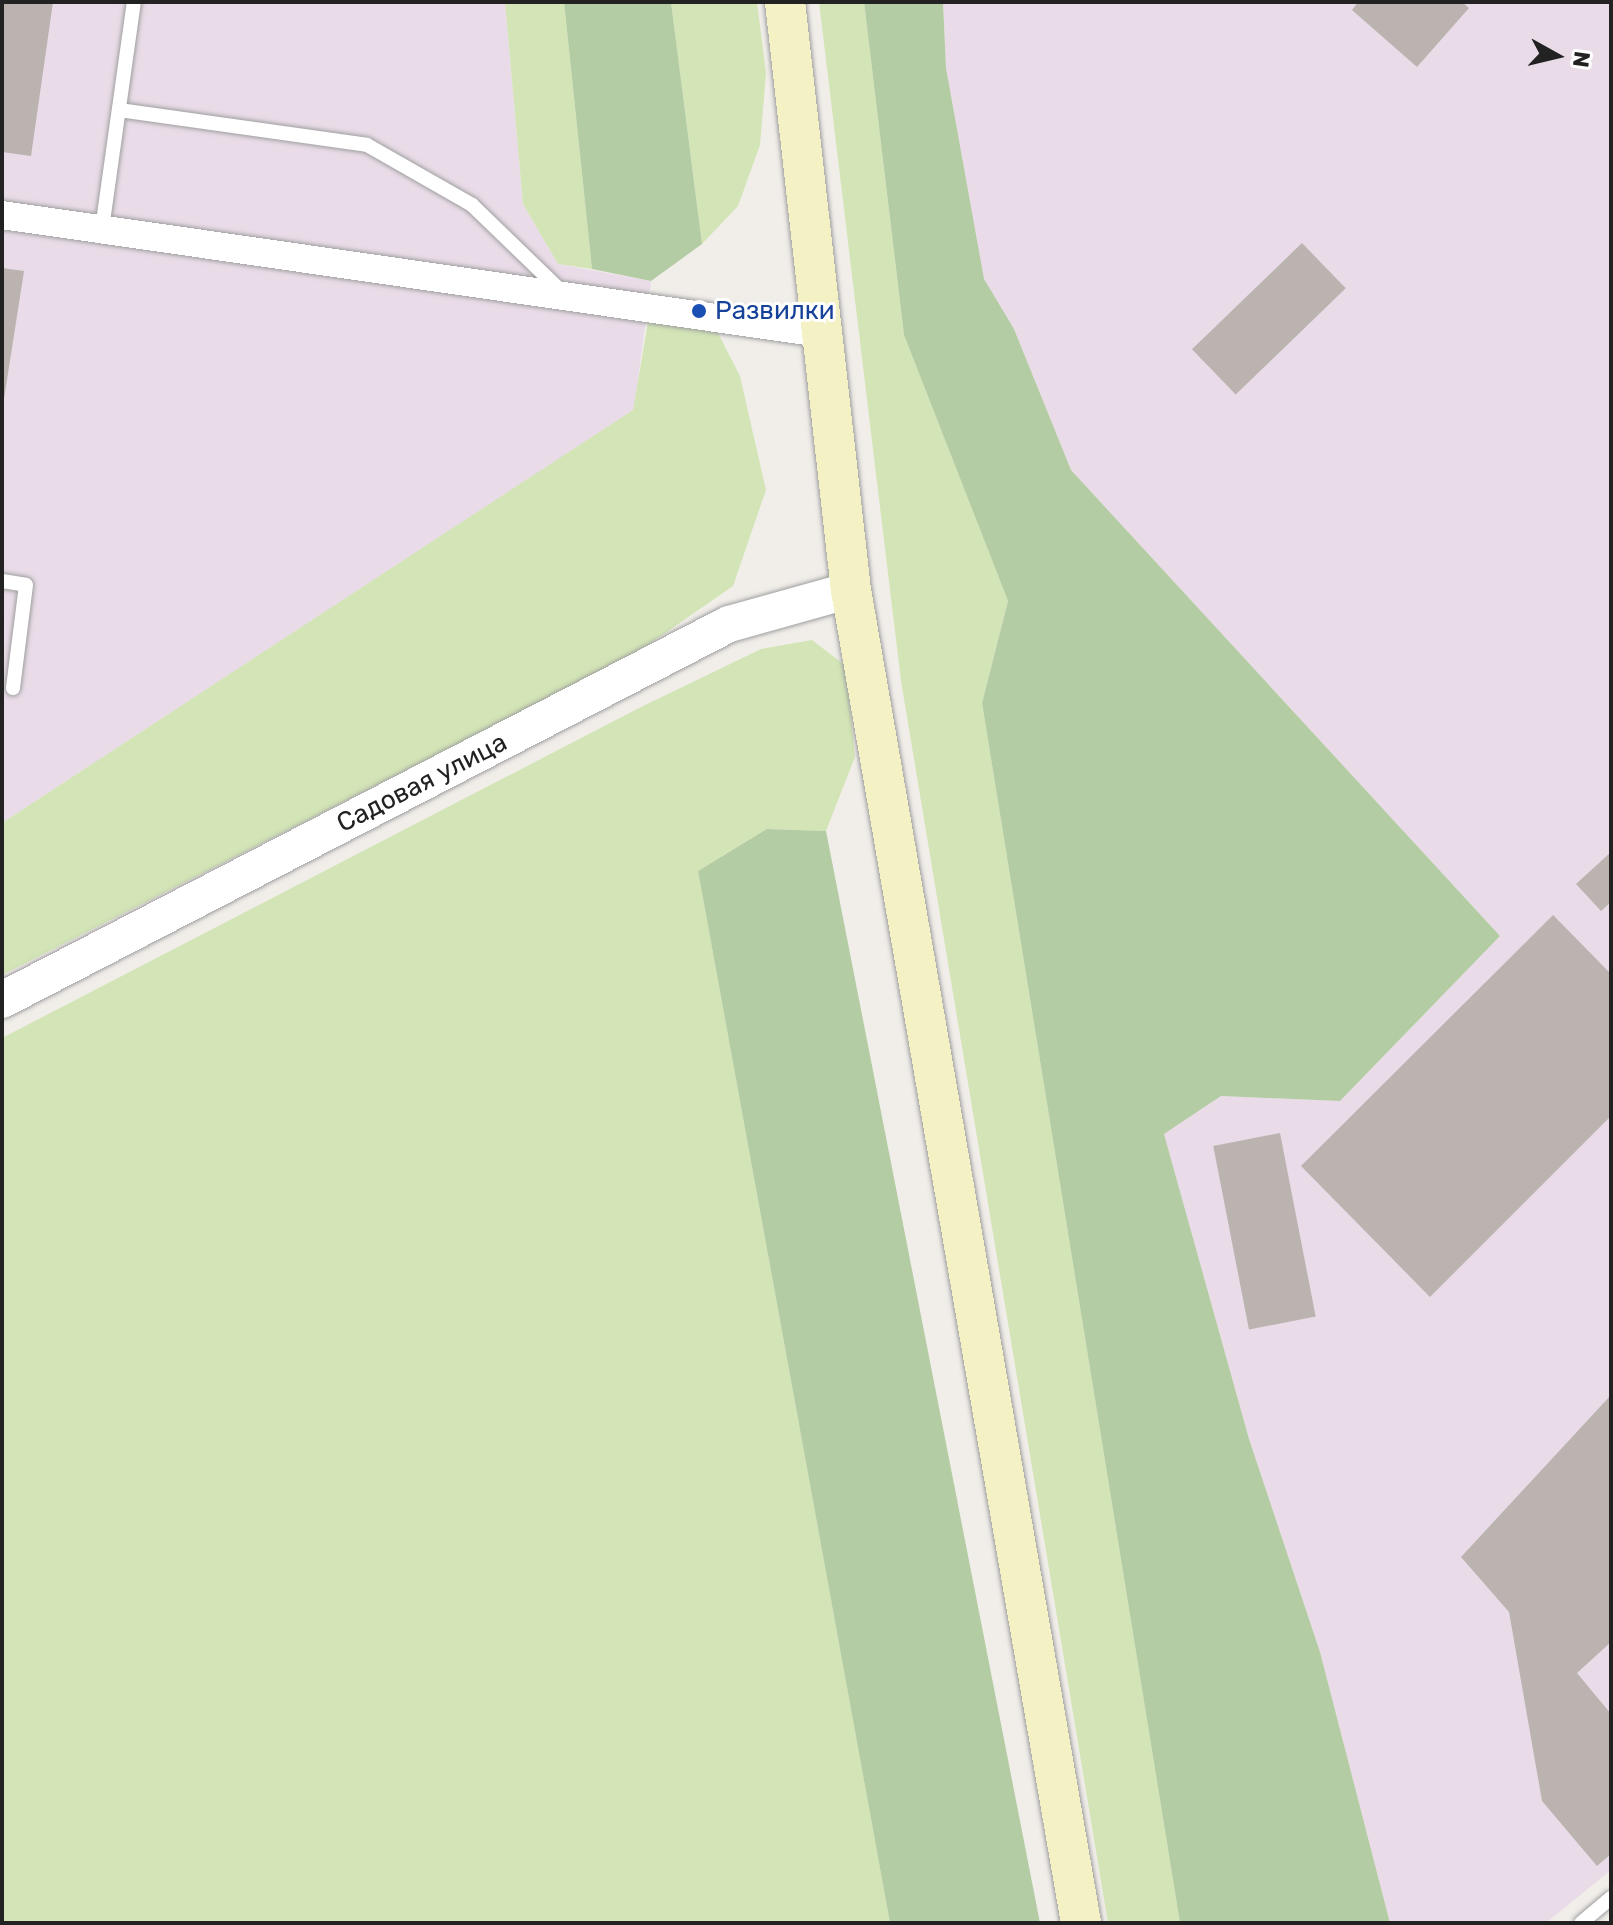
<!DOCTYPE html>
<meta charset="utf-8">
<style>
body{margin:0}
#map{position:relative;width:1613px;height:1925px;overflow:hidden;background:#f1eeea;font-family:Rubik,sans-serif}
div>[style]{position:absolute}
.industrial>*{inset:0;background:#e9dce8}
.grass>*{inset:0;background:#d3e5b6}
.forest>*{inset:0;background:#b4cca3}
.building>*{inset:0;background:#bab3af;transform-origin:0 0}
.roads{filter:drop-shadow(0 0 2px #9f9f9f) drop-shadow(0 0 2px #9f9f9f)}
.service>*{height:14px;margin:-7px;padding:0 7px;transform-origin:7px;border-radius:7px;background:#fff}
.minor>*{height:28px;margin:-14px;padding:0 14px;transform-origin:14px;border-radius:14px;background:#fff}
.tertiary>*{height:36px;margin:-18px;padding:0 18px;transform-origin:18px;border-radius:18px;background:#fff}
.secondary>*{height:40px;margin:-20px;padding:0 20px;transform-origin:20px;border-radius:20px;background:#f4f1c5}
.dots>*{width:22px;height:22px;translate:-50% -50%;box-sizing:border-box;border:4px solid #fff;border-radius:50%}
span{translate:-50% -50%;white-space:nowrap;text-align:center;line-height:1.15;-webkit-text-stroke:6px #fff;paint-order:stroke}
.transit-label{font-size:26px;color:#164399}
.left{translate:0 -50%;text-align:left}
.street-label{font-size:26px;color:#222}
.frame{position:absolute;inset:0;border:4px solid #222;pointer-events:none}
.north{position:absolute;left:1517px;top:16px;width:80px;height:80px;-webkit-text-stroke:6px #fff;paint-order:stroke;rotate:98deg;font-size:22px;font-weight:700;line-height:32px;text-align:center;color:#222}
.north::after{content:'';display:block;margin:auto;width:28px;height:36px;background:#222;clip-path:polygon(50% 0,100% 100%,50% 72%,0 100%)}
</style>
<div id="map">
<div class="industrial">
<i style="clip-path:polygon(2px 2px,505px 2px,523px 204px,558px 264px,651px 281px,634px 410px,2px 823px)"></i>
<i style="clip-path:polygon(943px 2px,1611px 2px,1611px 1870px,1546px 1923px,1390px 1923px,1320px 1652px,1249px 1439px,1164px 1134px,1221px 1096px,1340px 1101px,1500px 936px,1071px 470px,1014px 329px,984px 280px,946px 68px)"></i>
</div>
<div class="grass">
<i style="clip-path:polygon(505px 2px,564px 2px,592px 269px,558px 264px,523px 204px)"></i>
<i style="clip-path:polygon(671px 2px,757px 2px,766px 73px,760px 145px,738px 206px,702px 244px)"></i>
<i style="clip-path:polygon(819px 2px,864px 2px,904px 335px,1008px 601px,982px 703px,1180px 1923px,1108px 1923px,901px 681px)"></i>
<i style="clip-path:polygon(673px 307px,718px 333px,740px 376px,766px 490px,733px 586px,635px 654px,2px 975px,2px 823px,633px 410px,648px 322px)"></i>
<i style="clip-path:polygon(812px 640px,846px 666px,855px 757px,826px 831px,767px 829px,698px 871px,890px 1923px,2px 1923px,2px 1038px,641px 707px,761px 649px)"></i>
</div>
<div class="forest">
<i style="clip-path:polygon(564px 2px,671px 2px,702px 244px,651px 281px,592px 269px)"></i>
<i style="clip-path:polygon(864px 2px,943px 2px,946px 68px,984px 279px,1014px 329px,1071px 470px,1500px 936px,1340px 1101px,1221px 1096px,1164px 1134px,1249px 1439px,1320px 1652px,1390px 1923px,1180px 1923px,982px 703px,1008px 601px,904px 335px)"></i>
<i style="clip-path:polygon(767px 829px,826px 831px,1040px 1923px,890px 1923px,698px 871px)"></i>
</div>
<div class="building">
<i style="clip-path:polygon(2px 2px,53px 2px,31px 156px,2px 152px)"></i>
<i style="clip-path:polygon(1358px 2px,1462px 2px,1469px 8px,1417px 67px,1352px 10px)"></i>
<i style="left:1302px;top:243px;width:63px;height:153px;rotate:46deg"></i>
<i style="clip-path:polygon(2px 268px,24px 271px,4px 399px,2px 399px)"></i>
<i style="clip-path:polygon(1611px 852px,1611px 902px,1601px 911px,1576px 884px)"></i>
<i style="clip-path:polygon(1553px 915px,1611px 974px,1611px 1116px,1430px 1297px,1301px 1166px)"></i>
<i style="left:1280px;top:1133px;width:187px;height:68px;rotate:79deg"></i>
<i style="clip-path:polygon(1611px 1395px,1611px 1642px,1577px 1673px,1611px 1714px,1611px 1854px,1597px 1866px,1542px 1801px,1509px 1612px,1461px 1557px)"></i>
</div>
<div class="roads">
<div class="service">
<i style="left:119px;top:110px;width:250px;rotate:8deg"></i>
<i style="left:367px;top:145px;width:121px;rotate:29.7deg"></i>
<i style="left:472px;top:205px;width:124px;rotate:44deg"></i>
<i style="left:102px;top:229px;width:229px;rotate:-82deg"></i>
<i style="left:2px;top:581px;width:24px;rotate:9deg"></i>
<i style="left:26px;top:585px;width:104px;rotate:97.2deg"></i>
<i style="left:1581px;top:1923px;width:39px;rotate:-40deg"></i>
</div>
<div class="minor">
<i style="left:2px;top:215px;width:826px;rotate:8.21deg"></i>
</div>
<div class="tertiary">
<i style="left:2px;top:1000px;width:818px;rotate:-27.35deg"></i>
<i style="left:729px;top:624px;width:127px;rotate:-15.6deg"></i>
</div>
<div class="secondary">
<i style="left:785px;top:2px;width:592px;rotate:83.6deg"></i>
<i style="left:851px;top:590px;width:1353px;rotate:80.21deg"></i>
</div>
</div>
<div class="dots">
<i style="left:699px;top:311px;background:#1a4fb4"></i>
</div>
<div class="transit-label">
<span class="left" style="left:715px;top:311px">Развилки</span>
</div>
<div class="street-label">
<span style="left:422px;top:783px;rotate:-27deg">Садовая улица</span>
</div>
<div class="frame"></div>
<div class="north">N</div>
</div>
